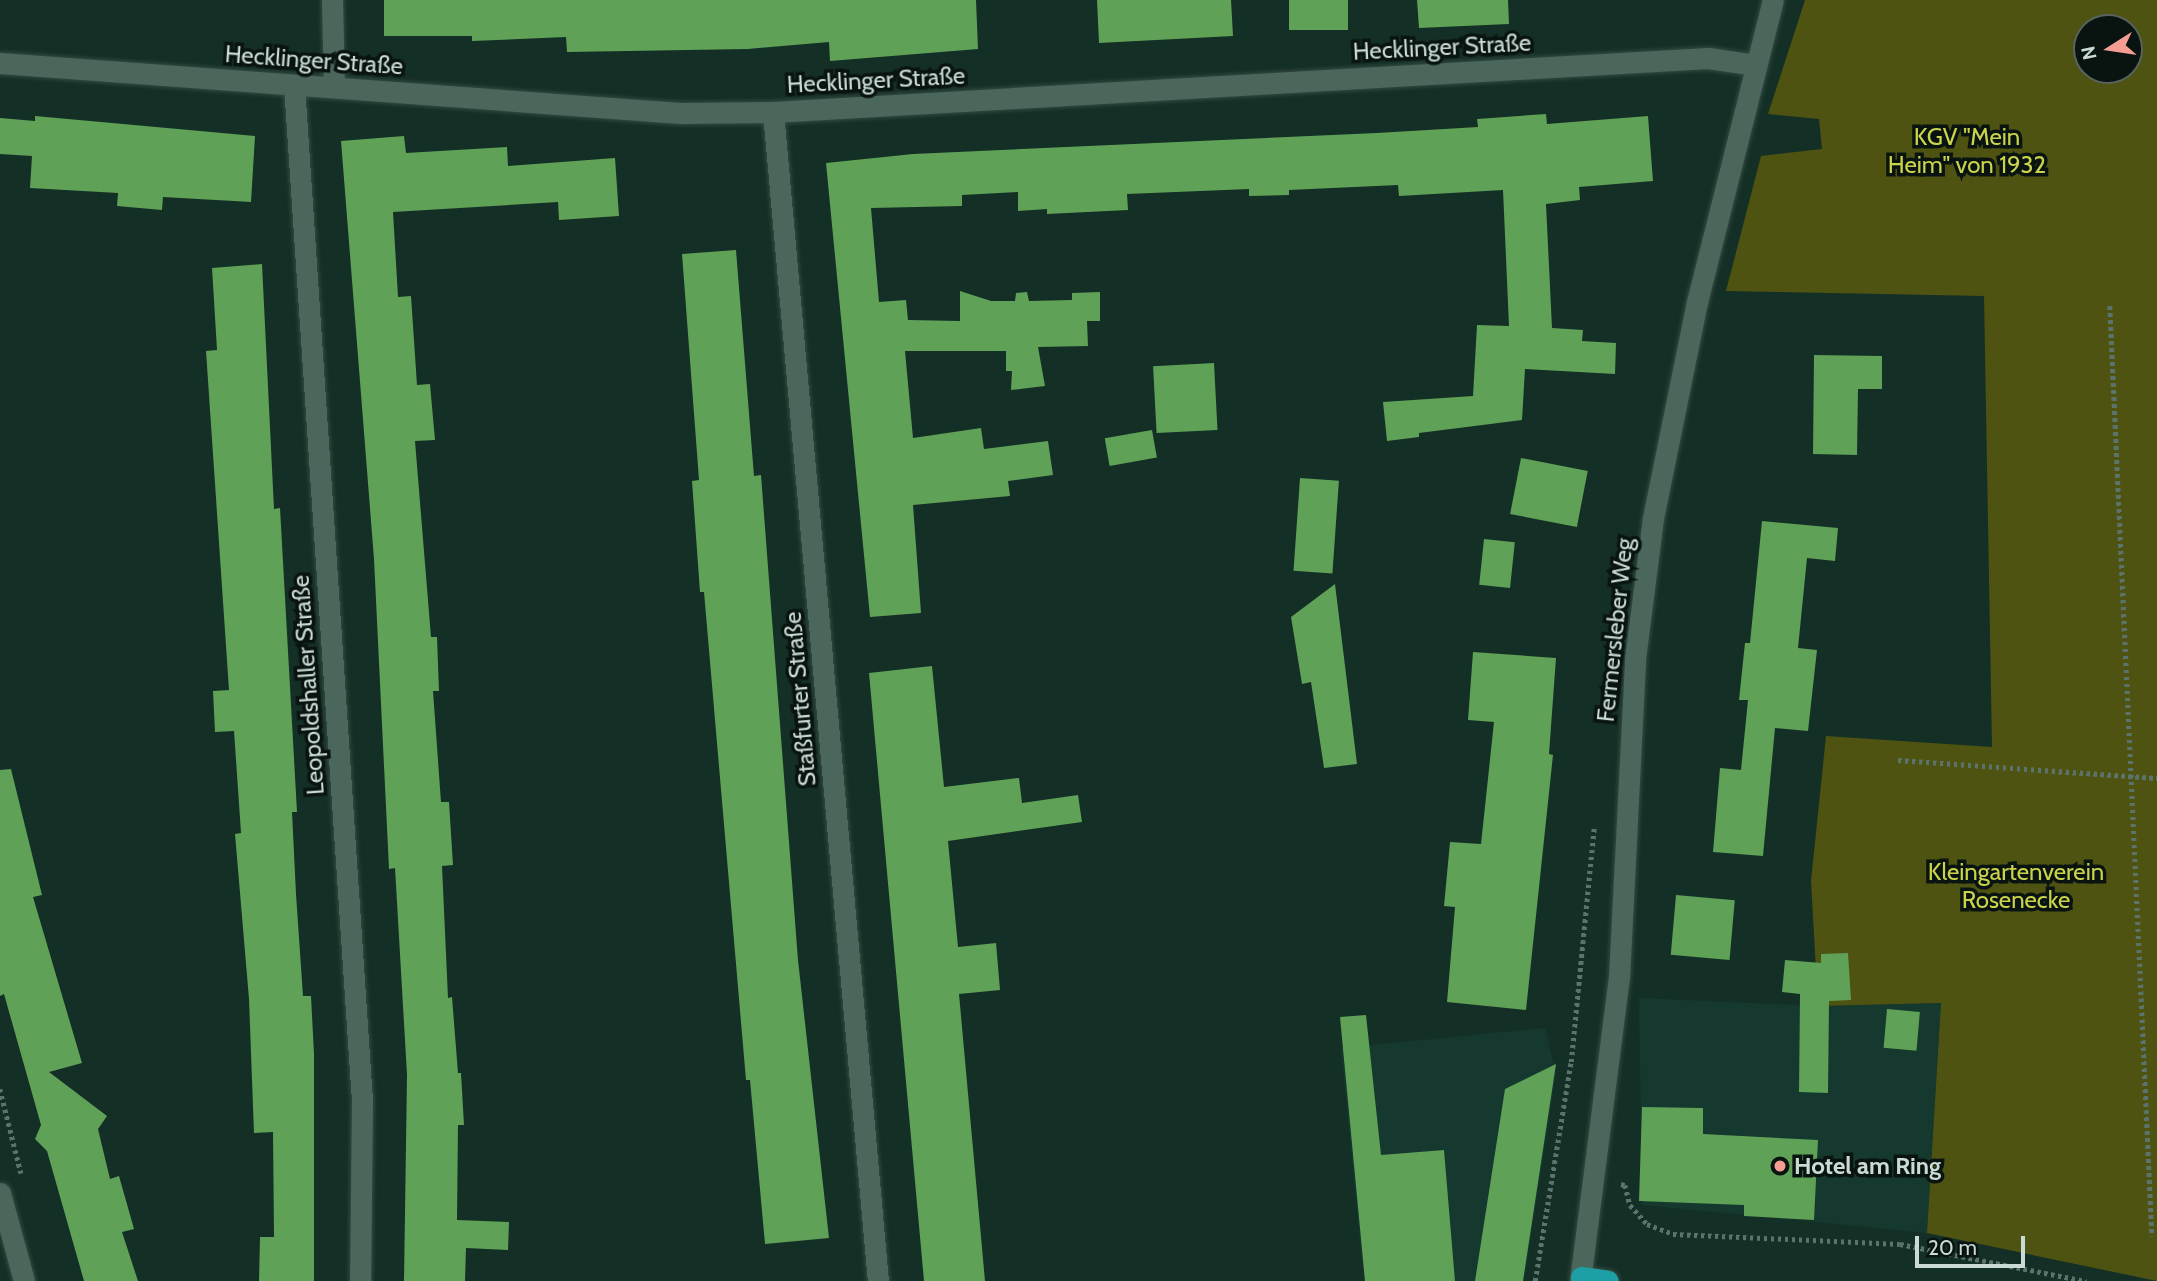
<!DOCTYPE html>
<meta charset="utf-8">
<style>
body{margin:0}
#map{position:relative;width:2157px;height:1281px;overflow:hidden;background:#142f26;font-family:Cabin,sans-serif}
div>[style]{position:absolute}
.built>*{inset:0;background:#15392e}
.green>*{inset:0;background:#4f5312}
.building>*{inset:0;background:#5fa156;transform-origin:0 0}
.path>*{height:4.5px;margin-top:-2.25px;transform-origin:0;background:repeating-linear-gradient(90deg,#5c736b 0 3.5px,transparent 0 7px)}
.roads{filter:drop-shadow(0 0 2px #354a42) drop-shadow(0 0 2px #354a42)}
.minor>*{height:21px;margin:-10.5px;padding:0 10.5px;transform-origin:10.5px;border-radius:10.5px;background:#4b675c}
.highway>*{height:21px;margin:-10.5px;padding:0 10.5px;transform-origin:10.5px;border-radius:10.5px;background:#1ca0a5}
.dots>*{width:19px;height:19px;translate:-50% -50%;box-sizing:border-box;border:4px solid #091411;border-radius:50%}
span{translate:-50% -50%;white-space:nowrap;text-align:center;line-height:1.15;-webkit-text-stroke:7px #091411;paint-order:stroke}
.street-label{font-size:24px;color:#cadad4}
.park-label{font-size:24px;color:#cbd34b}
.poi-label{font-size:24px;color:#cadad4;font-weight:700}
.left{translate:0 -50%;text-align:left}
.north{position:absolute;left:2073px;top:14px;width:70px;height:70px;box-sizing:border-box;background:#091411;border:2px solid #56635f;border-radius:50%;rotate:258deg;font-size:19px;font-weight:700;line-height:28px;text-align:center;color:#cadad4}
.north::after{content:'';display:block;margin:auto;width:24px;height:32px;background:#f59c93;clip-path:polygon(50% 0,100% 100%,50% 72%,0 100%)}
.scale{position:absolute;left:1915px;top:1236px;width:110px;height:32px;box-sizing:border-box;border:4px solid #cadad4;border-top:0;padding-left:9px;font-size:21px;line-height:24px;white-space:nowrap;color:#cadad4;-webkit-text-stroke:5px #091411;paint-order:stroke}
</style>
<div id="map">
<div class="built">
<i style="clip-path:polygon(1639px 998px,1818px 1006px,1941px 1003px,1927px 1233px,1642px 1205px)"></i>
<i style="clip-path:polygon(1545px 1028px,1556px 1073px,1524px 1281px,1364px 1281px,1341px 1048px)"></i>
</div>
<div class="green">
<i style="clip-path:polygon(evenodd,1805px 0,2157px 0,2157px 1281px,1927px 1233px,1941px 1003px,1818px 1006px,1811px 881px,1826px 736px,1992px 747px,1984px 296px,1726px 291px,1761px 156px,1822px 149px,1819px 119px,1768px 114px,1805px 0,2087px 28px,2129px 28px,2129px 70px,2087px 70px,2087px 28px)"></i>
</div>
<div class="building">
<i style="clip-path:polygon(384px 0,976px 0,978px 49px,830px 61px,829px 42px,748px 49px,567px 52px,566px 37px,472px 41px,472px 36px,384px 36px)"></i>
<i style="clip-path:polygon(1097px 0,1231px 0,1233px 36px,1099px 43px)"></i>
<i style="left:1289px;top:0;width:59px;height:30px"></i>
<i style="clip-path:polygon(1417px 0,1508px 0,1509px 24px,1419px 28px)"></i>
<i style="clip-path:polygon(1546px 114px,1547px 124px,1648px 116px,1653px 181px,1579px 187px,1580px 200px,1546px 204px,1552px 328px,1583px 330px,1582px 341px,1616px 343px,1615px 374px,1525px 369px,1522px 420px,1419px 433px,1419px 437px,1387px 441px,1383px 402px,1473px 396px,1477px 325px,1509px 326px,1503px 190px,1399px 196px,1398px 185px,1289px 190px,1289px 195px,1249px 196px,1249px 189px,1127px 194px,1128px 210px,1047px 214px,1047px 209px,1018px 211px,1018px 192px,962px 195px,962px 206px,871px 208px,879px 302px,906px 300px,908px 320px,960px 321px,960px 291px,991px 301px,1015px 301px,1016px 293px,1027px 292px,1029px 301px,1072px 300px,1072px 293px,1100px 292px,1100px 321px,1087px 321px,1088px 346px,1038px 347px,1045px 386px,1011px 390px,1012px 371px,1006px 371px,1006px 351px,905px 351px,913px 438px,981px 428px,984px 449px,1048px 441px,1053px 475px,1008px 481px,1010px 496px,913px 505px,921px 613px,870px 617px,826px 163px,913px 154px,1377px 133px,1478px 127px,1477px 119px)"></i>
<i style="clip-path:polygon(35px 116px,255px 136px,251px 202px,163px 197px,162px 210px,117px 206px,118px 193px,30px 188px,32px 156px,0 154px,0 118px,35px 121px)"></i>
<i style="clip-path:polygon(404px 136px,406px 153px,507px 147px,508px 166px,615px 158px,619px 216px,559px 220px,558px 202px,393px 212px,398px 297px,411px 296px,417px 385px,430px 384px,435px 440px,415px 441px,431px 637px,437px 637px,439px 691px,433px 691px,441px 802px,449px 802px,453px 865px,442px 866px,448px 998px,452px 997px,458px 1073px,461px 1073px,464px 1125px,458px 1125px,457px 1220px,509px 1222px,508px 1250px,466px 1248px,465px 1281px,404px 1281px,407px 1075px,395px 868px,389px 869px,374px 559px,341px 141px)"></i>
<i style="clip-path:polygon(736px 250px,754px 476px,761px 475px,798px 960px,829px 1238px,765px 1244px,750px 1080px,746px 1080px,704px 592px,700px 592px,692px 481px,699px 480px,682px 254px)"></i>
<i style="clip-path:polygon(262px 264px,274px 509px,280px 508px,297px 812px,292px 812px,296px 894px,303px 996px,311px 996px,314px 1054px,314px 1281px,259px 1281px,260px 1237px,274px 1237px,273px 1132px,254px 1133px,249px 999px,235px 834px,241px 833px,234px 731px,215px 732px,213px 691px,229px 690px,206px 351px,217px 350px,212px 268px)"></i>
<i style="clip-path:polygon(1814px 355px,1882px 356px,1882px 389px,1858px 389px,1857px 455px,1813px 454px)"></i>
<i style="left:1214px;top:363px;width:67px;height:61px;rotate:87deg"></i>
<i style="left:1152px;top:430px;width:28px;height:48px;rotate:80deg"></i>
<i style="left:1521px;top:458px;width:68px;height:57px;rotate:11deg"></i>
<i style="left:1300px;top:478px;width:39px;height:93px;rotate:4deg"></i>
<i style="clip-path:polygon(1762px 521px,1838px 528px,1835px 561px,1807px 558px,1798px 648px,1817px 650px,1808px 731px,1775px 728px,1763px 856px,1713px 852px,1720px 768px,1741px 770px,1748px 700px,1739px 700px,1745px 643px,1750px 643px)"></i>
<i style="left:1484px;top:539px;width:31px;height:46px;rotate:6deg"></i>
<i style="clip-path:polygon(1335px 584px,1357px 764px,1324px 768px,1311px 682px,1302px 684px,1291px 617px)"></i>
<i style="clip-path:polygon(1473px 652px,1556px 658px,1549px 754px,1553px 755px,1526px 1010px,1447px 1002px,1455px 907px,1444px 906px,1450px 842px,1481px 844px,1494px 722px,1468px 720px)"></i>
<i style="clip-path:polygon(932px 666px,944px 787px,1019px 778px,1022px 803px,1078px 795px,1082px 822px,948px 841px,958px 947px,996px 943px,1000px 990px,959px 994px,985px 1281px,924px 1281px,869px 673px)"></i>
<i style="clip-path:polygon(11px 769px,42px 895px,33px 897px,82px 1063px,49px 1072px,107px 1116px,98px 1129px,110px 1179px,119px 1176px,134px 1229px,122px 1232px,138px 1281px,84px 1281px,47px 1151px,35px 1139px,41px 1125px,4px 994px,0 996px,0 770px)"></i>
<i style="left:1676px;top:895px;width:59px;height:60px;rotate:5deg"></i>
<i style="clip-path:polygon(1848px 953px,1851px 1000px,1829px 1001px,1828px 1093px,1799px 1092px,1800px 994px,1782px 992px,1785px 960px,1821px 963px,1821px 954px)"></i>
<i style="left:1887px;top:1009px;width:33px;height:39px;rotate:5deg"></i>
<i style="clip-path:polygon(1366px 1015px,1381px 1155px,1444px 1150px,1455px 1281px,1365px 1281px,1340px 1017px)"></i>
<i style="clip-path:polygon(1556px 1064px,1523px 1281px,1475px 1281px,1505px 1089px)"></i>
<i style="clip-path:polygon(1642px 1107px,1703px 1108px,1703px 1134px,1818px 1140px,1814px 1220px,1744px 1216px,1744px 1205px,1639px 1201px)"></i>
</div>
<div class="path">
<i style="left:2110px;top:306px;width:931px;rotate:87.41deg"></i>
<i style="left:1898px;top:760px;width:260px;rotate:4deg"></i>
<i style="left:0;top:1089px;width:87px;rotate:76deg"></i>
<i style="left:1621px;top:1184px;width:4px;rotate:14deg"></i>
<i style="left:1625px;top:1185px;width:21px;rotate:76deg"></i>
<i style="left:1630px;top:1205px;width:25px;rotate:48deg"></i>
<i style="left:1647px;top:1224px;width:28px;rotate:21deg"></i>
<i style="left:1673px;top:1234px;width:227px;rotate:2.5deg"></i>
<i style="left:1900px;top:1244px;width:190px;rotate:11.3deg"></i>
<i style="left:1535px;top:1281px;width:222px;rotate:-80.7deg"></i>
<i style="left:1571px;top:1062px;width:236px;rotate:-84.4deg"></i>
</div>
<div class="roads">
<div class="minor">
<i style="left:332px;top:0;width:87px;rotate:88.7deg"></i>
<i style="left:0;top:63px;width:682px;rotate:4.21deg"></i>
<i style="left:680px;top:113px;width:93px;rotate:-0.6deg"></i>
<i style="left:773px;top:112px;width:937px;rotate:-3.31deg"></i>
<i style="left:1708px;top:58px;width:49px;rotate:8.3deg"></i>
<i style="left:294px;top:85px;width:1017px;rotate:86.17deg"></i>
<i style="left:362px;top:1100px;width:181px;rotate:90.6deg"></i>
<i style="left:773px;top:112px;width:1174px;rotate:84.87deg"></i>
<i style="left:0;top:1193px;width:91px;rotate:74.7deg"></i>
<i style="left:1580px;top:1281px;width:305px;rotate:-82.7deg"></i>
<i style="left:1619px;top:978px;width:319px;rotate:-87.1deg"></i>
<i style="left:1635px;top:659px;width:142px;rotate:-82.7deg"></i>
<i style="left:1653px;top:518px;width:220px;rotate:-78.5deg"></i>
<i style="left:1697px;top:302px;width:311px;rotate:-75.9deg"></i>
</div>
<div class="highway">
<i style="left:1581px;top:1277px;width:27px;rotate:8deg"></i>
</div>
</div>
<div class="dots">
<i style="left:1780px;top:1166px;background:#f59c93"></i>
</div>
<div class="street-label">
<span style="left:1442px;top:47px;rotate:-3deg">Hecklinger Straße</span>
<span style="left:314px;top:60px;rotate:4deg">Hecklinger Straße</span>
<span style="left:876px;top:80px;rotate:-3deg">Hecklinger Straße</span>
<span style="left:1615px;top:630px;rotate:-84deg">Fermersleber Weg</span>
<span style="left:308px;top:685px;rotate:-94deg">Leopoldshaller Straße</span>
<span style="left:800px;top:699px;rotate:-95deg">Staßfurter Straße</span>
</div>
<div class="park-label">
<span style="left:1967px;top:151px">KGV "Mein<br>Heim" von 1932</span>
<span style="left:2016px;top:886px">Kleingartenverein<br>Rosenecke</span>
</div>
<div class="poi-label">
<span class="left" style="left:1794px;top:1166px">Hotel am Ring</span>
</div>
<div class="north">N</div>
<div class="scale">20 m</div>
</div>
